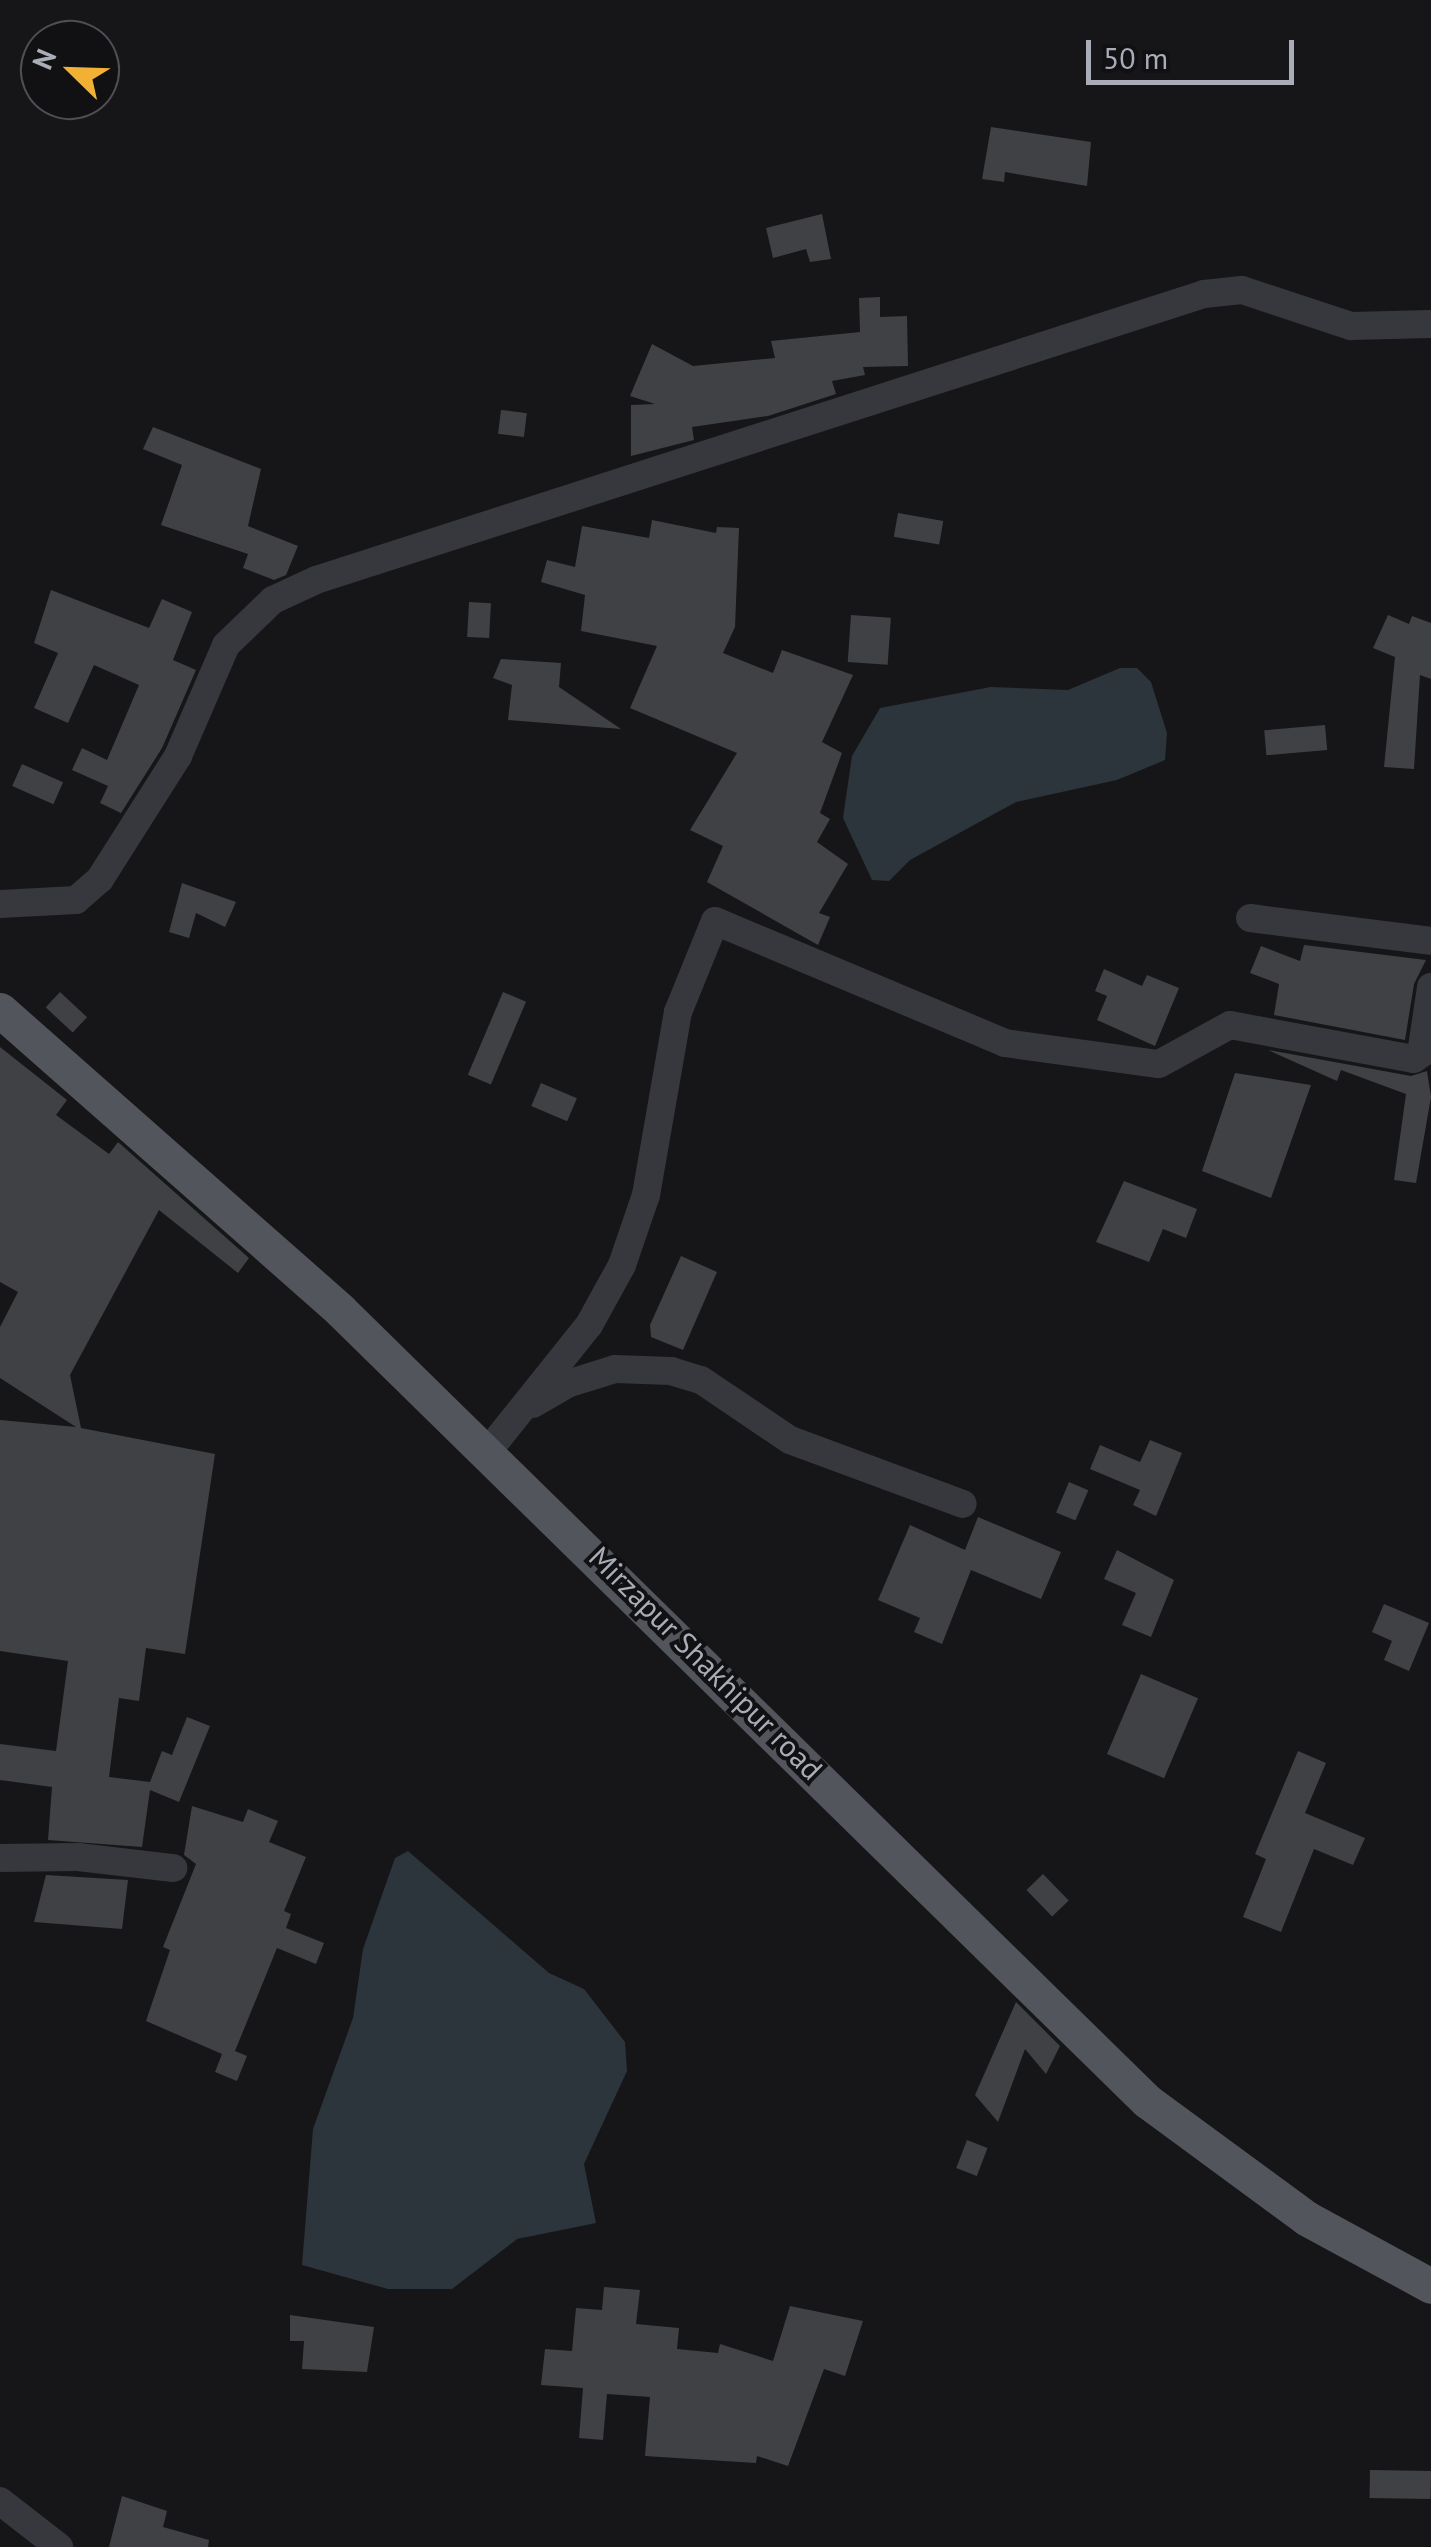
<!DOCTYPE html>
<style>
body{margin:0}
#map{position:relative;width:1431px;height:2547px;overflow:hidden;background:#161618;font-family:"PT Sans",sans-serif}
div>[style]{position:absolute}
.water>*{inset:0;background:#2c353c}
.building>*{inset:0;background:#404145;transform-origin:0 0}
.minor>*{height:28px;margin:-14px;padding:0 14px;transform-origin:14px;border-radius:14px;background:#37383d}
.major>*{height:35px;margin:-17.5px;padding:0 17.5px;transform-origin:17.5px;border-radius:17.5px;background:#53555c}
span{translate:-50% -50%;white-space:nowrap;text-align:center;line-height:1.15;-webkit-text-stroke:8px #111113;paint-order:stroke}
.street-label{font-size:30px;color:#a8adb8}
.north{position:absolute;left:20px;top:20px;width:100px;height:100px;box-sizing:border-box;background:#111113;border:2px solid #4d4f55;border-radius:50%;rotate:293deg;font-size:28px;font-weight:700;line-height:40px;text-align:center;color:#a8adb8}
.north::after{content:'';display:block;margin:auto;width:35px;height:45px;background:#f2b134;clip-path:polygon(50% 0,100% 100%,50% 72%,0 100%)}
.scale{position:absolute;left:1086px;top:40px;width:208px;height:45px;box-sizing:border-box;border:5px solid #a8adb8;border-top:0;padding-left:12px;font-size:30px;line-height:35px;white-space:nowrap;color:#a8adb8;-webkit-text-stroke:8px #111113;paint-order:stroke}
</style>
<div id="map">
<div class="water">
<i style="clip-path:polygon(1120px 668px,1137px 668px,1151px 682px,1167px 733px,1165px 760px,1117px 780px,1016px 802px,910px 860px,889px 881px,872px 880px,843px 818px,852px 756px,880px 708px,991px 687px,1068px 690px)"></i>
<i style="clip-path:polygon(408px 1851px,549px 1973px,584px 1989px,625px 2042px,627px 2071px,584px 2164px,596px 2223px,517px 2239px,452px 2289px,388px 2289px,302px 2265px,313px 2129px,353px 2018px,363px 1949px,395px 1858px)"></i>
</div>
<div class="building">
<i style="clip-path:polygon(991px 127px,1091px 142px,1087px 186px,1005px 172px,1004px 182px,982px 179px)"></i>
<i style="clip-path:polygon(822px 214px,831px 259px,810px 262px,806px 249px,773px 258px,766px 228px)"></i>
<i style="clip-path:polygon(880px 297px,880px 317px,907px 316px,908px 366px,863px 367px,865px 375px,832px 381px,836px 394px,768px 416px,692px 427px,694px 440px,631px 456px,631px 405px,655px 404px,630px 396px,652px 344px,693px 366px,775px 358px,771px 341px,860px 332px,859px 298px)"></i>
<i style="left:501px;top:410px;width:26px;height:24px;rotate:7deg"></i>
<i style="clip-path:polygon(153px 427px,261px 469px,248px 526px,298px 546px,286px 575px,274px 580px,243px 568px,248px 554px,161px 525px,182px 465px,143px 449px)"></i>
<i style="left:898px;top:513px;width:46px;height:24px;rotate:10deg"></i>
<i style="clip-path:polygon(652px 520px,716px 533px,717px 527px,739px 528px,735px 627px,723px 653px,773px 673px,782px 650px,853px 675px,822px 742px,842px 753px,820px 813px,830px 819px,817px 842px,848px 864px,819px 913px,830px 917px,818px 945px,707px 882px,723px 846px,690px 830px,737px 753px,630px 708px,657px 646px,581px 631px,585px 595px,541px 582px,547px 560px,575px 567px,582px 526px,649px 538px)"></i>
<i style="clip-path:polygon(51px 590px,149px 628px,162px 599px,192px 612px,173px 660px,196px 670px,162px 748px,121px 813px,100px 803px,108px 786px,72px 770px,82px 748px,107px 760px,139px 685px,94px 665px,68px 723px,34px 708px,58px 653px,34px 643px)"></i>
<i style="left:469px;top:602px;width:22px;height:35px;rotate:3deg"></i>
<i style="left:851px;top:615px;width:40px;height:47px;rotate:4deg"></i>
<i style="clip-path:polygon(1388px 615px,1409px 624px,1412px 616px,1431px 623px,1431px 679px,1420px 675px,1414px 769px,1384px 767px,1395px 657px,1373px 648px)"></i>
<i style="clip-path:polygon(501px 659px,561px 663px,559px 687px,621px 729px,508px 720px,512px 685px,493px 678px)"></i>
<i style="left:1325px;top:725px;width:25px;height:61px;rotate:85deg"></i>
<i style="left:22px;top:764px;width:45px;height:24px;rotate:24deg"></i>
<i style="clip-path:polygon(182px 883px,236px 902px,225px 927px,196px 913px,189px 938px,169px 932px)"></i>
<i style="clip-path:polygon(1304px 945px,1426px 960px,1414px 984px,1405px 1040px,1274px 1015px,1279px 984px,1250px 973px,1261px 946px,1300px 961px)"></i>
<i style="clip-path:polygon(1104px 969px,1142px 986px,1147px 975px,1179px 988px,1155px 1046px,1097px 1020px,1107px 996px,1095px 991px)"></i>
<i style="left:60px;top:992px;width:37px;height:21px;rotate:43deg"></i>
<i style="left:503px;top:992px;width:25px;height:90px;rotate:23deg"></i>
<i style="clip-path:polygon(0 1047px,67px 1100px,56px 1115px,109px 1154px,118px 1142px,249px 1258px,238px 1273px,159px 1210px,70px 1375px,81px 1428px,215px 1454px,185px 1654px,146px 1648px,139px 1701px,119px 1698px,109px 1777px,150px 1782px,162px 1751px,172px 1755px,187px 1717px,210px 1726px,179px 1802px,150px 1790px,142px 1847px,48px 1840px,52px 1787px,0 1780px,0 1744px,56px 1751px,68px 1661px,0 1651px,0 1420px,76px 1427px,0 1378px,0 1327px,18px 1292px,0 1282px)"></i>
<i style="clip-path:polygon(1268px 1050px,1411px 1076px,1427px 1071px,1431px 1097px,1416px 1183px,1394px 1180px,1406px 1094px,1341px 1070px,1337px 1081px)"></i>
<i style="clip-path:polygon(1235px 1073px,1311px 1085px,1271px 1198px,1202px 1171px)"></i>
<i style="left:541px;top:1083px;width:39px;height:25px;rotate:23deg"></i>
<i style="clip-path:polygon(1124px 1181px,1197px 1209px,1186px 1238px,1163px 1229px,1149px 1262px,1096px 1242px)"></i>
<i style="clip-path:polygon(681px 1256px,717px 1272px,683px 1350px,651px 1337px,650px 1325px)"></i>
<i style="clip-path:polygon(1150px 1440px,1182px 1453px,1156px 1516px,1133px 1505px,1140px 1490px,1090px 1469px,1100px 1445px,1140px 1462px)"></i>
<i style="left:1069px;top:1482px;width:21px;height:33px;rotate:23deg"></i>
<i style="clip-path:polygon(978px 1517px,1061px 1552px,1041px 1599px,971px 1570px,942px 1644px,914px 1632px,920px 1618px,878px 1600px,910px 1525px,965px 1550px)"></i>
<i style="clip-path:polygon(1117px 1550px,1174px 1580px,1151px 1637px,1122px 1625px,1136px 1593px,1104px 1579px)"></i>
<i style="clip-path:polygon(1384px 1604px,1429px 1623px,1409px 1671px,1384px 1660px,1392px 1641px,1372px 1632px)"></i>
<i style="left:1141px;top:1674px;width:62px;height:87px;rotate:23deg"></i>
<i style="clip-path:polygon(1298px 1751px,1326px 1763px,1305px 1813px,1365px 1838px,1353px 1865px,1314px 1849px,1281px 1932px,1243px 1917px,1266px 1859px,1255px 1854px)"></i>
<i style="clip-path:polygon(192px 1806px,243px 1822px,248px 1809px,278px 1821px,269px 1842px,306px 1857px,284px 1911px,291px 1914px,286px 1928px,324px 1943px,316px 1964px,277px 1948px,235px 2051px,247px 2056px,237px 2081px,215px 2072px,222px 2054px,146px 2021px,170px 1950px,163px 1947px,196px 1864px,184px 1855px)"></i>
<i style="left:1043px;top:1874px;width:37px;height:23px;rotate:46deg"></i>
<i style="clip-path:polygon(46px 1875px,128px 1880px,122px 1929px,34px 1922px)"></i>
<i style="clip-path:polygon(1016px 2002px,1060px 2046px,1046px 2074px,1025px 2049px,998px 2122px,975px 2095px)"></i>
<i style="left:967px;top:2140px;width:22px;height:30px;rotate:21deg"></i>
<i style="clip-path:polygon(604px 2287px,640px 2290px,636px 2324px,679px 2328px,677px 2349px,718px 2353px,720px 2344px,773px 2361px,790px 2306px,863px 2321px,845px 2376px,824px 2369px,788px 2466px,757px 2456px,756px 2463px,645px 2456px,650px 2397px,607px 2394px,603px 2440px,579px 2438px,583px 2388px,541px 2385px,545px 2349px,572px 2351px,576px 2308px,602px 2310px)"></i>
<i style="clip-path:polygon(290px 2315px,374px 2327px,367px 2372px,302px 2369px,304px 2341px,290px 2341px)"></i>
<i style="left:1370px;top:2470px;width:61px;height:28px;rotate:1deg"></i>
<i style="clip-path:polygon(122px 2496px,167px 2511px,163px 2527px,209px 2540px,208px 2547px,109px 2547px)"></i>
</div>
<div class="minor">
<i style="left:0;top:904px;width:76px;rotate:-3deg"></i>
<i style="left:76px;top:900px;width:32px;rotate:-41deg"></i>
<i style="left:100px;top:879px;width:146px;rotate:-57.6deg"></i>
<i style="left:178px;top:756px;width:121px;rotate:-66.6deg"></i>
<i style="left:226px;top:645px;width:65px;rotate:-43.8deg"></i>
<i style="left:273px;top:600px;width:47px;rotate:-24.9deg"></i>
<i style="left:316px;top:580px;width:933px;rotate:-17.85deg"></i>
<i style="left:1204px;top:294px;width:38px;rotate:-6deg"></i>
<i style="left:1242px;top:290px;width:115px;rotate:18.3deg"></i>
<i style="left:1351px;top:326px;width:80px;rotate:-1.4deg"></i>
<i style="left:1250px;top:918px;width:182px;rotate:7.2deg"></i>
<i style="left:533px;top:1404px;width:39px;rotate:-30deg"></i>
<i style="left:567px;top:1384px;width:50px;rotate:-17.4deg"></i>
<i style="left:615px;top:1369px;width:56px;rotate:2deg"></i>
<i style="left:671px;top:1371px;width:31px;rotate:17deg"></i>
<i style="left:701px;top:1380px;width:107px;rotate:34deg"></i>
<i style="left:790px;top:1440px;width:184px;rotate:20.3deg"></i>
<i style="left:488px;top:1451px;width:161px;rotate:-51.3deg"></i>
<i style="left:589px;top:1325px;width:68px;rotate:-61.2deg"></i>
<i style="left:622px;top:1265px;width:74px;rotate:-71.1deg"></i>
<i style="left:646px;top:1195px;width:186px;rotate:-80.1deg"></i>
<i style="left:678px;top:1012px;width:98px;rotate:-67.9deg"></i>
<i style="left:715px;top:921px;width:315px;rotate:22.8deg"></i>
<i style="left:1005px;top:1043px;width:155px;rotate:7.8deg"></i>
<i style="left:1159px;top:1064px;width:81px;rotate:-28.8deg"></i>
<i style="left:1230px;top:1025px;width:187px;rotate:10.5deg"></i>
<i style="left:1414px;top:1059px;width:9px;rotate:-36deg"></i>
<i style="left:1421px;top:1054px;width:68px;rotate:-81.5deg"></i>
<i style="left:0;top:1858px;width:78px;rotate:-0.7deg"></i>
<i style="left:78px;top:1857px;width:96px;rotate:6.6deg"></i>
<i style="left:0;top:2501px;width:75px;rotate:37.9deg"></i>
</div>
<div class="major">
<i style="left:0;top:1010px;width:453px;rotate:41.4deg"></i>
<i style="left:340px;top:1310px;width:1130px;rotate:44.43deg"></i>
<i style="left:1147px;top:2101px;width:197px;rotate:36.3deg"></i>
<i style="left:1306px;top:2218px;width:142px;rotate:28.5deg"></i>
</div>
<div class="street-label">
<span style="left:706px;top:1663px;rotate:45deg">Mirzapur Shakhipur road</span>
</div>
<div class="north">N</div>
<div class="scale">50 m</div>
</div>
